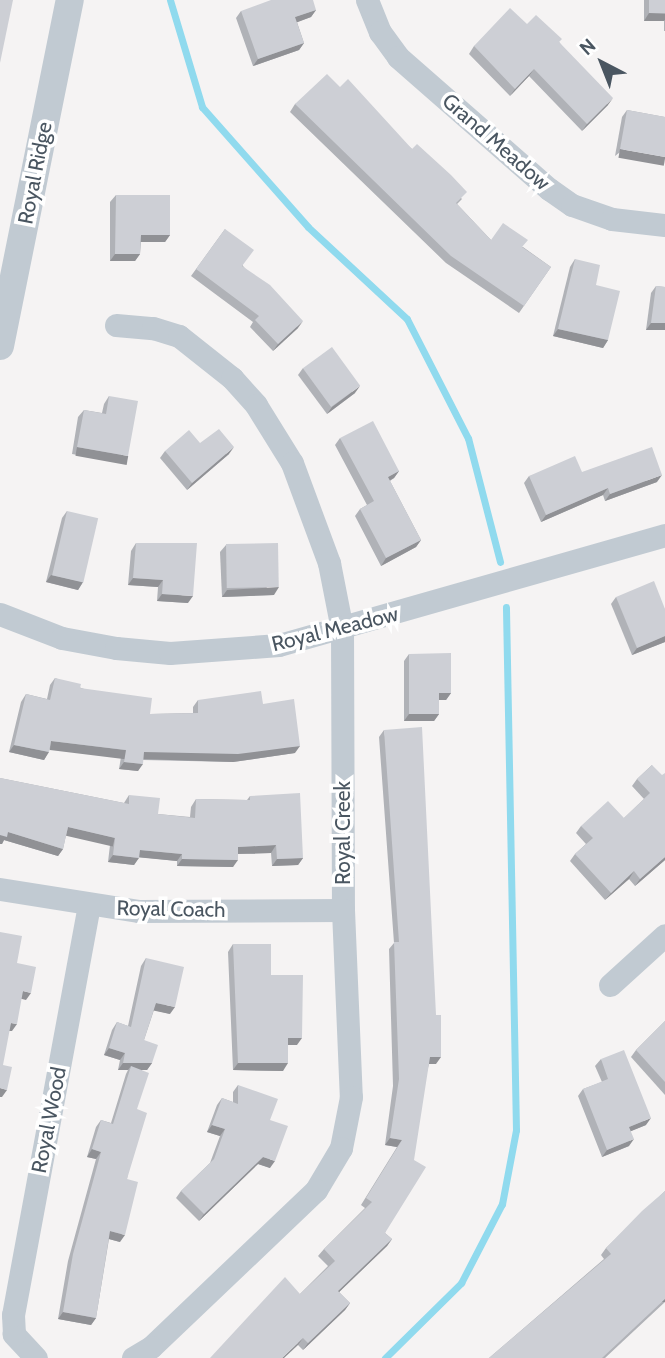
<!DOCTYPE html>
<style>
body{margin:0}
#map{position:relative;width:665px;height:1358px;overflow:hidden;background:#f5f3f3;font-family:Cabin,sans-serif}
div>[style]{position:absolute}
.stream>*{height:7px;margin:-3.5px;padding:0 3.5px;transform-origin:3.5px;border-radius:3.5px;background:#90daee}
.minor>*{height:23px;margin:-11.5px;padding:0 11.5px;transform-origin:11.5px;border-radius:11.5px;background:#c1cad2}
.tertiary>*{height:28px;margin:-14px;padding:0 14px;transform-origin:14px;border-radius:14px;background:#c1cad2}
.wall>*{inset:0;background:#b0b2b7}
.shaded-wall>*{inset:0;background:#909195;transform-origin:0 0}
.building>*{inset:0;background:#cdcfd5;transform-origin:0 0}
span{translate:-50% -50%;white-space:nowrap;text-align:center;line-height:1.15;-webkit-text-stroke:7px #fff;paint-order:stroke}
.street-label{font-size:21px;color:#4a5661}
.north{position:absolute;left:567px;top:28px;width:70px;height:70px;-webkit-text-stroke:5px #fff;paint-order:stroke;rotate:318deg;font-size:19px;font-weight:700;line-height:28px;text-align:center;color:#4a5661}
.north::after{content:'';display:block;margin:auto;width:24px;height:32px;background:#4a5661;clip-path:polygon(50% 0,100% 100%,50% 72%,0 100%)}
</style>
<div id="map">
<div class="stream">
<i style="left:170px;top:0;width:112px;rotate:73.3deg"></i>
<i style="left:202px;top:107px;width:160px;rotate:48.5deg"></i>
<i style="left:308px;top:227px;width:135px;rotate:42.9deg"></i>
<i style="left:407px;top:319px;width:134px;rotate:62.9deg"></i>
<i style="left:468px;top:438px;width:128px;rotate:75.5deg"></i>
<i style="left:385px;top:1358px;width:107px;rotate:-44.6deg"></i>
<i style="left:461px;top:1283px;width:89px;rotate:-62.6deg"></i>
<i style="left:502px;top:1204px;width:75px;rotate:-79.3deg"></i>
<i style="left:516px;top:1130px;width:523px;rotate:-91.1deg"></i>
</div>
<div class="minor">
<i style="left:367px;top:0;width:35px;rotate:68deg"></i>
<i style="left:380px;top:32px;width:31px;rotate:54deg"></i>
<i style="left:398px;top:57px;width:201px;rotate:41.2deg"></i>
<i style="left:549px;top:189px;width:28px;rotate:35deg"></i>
<i style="left:572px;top:205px;width:42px;rotate:19.3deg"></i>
<i style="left:612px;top:219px;width:53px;rotate:6.5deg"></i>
<i style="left:116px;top:325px;width:37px;rotate:5deg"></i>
<i style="left:153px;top:328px;width:27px;rotate:17deg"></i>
<i style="left:179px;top:336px;width:68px;rotate:38.4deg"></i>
<i style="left:232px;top:378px;width:36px;rotate:48deg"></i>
<i style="left:256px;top:405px;width:68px;rotate:58.2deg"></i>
<i style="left:292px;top:463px;width:107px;rotate:69.7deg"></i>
<i style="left:329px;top:563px;width:67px;rotate:78.9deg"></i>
<i style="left:342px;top:629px;width:281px;rotate:89.8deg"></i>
<i style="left:343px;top:910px;width:187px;rotate:87.6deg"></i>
<i style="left:351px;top:1097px;width:52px;rotate:101.1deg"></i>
<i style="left:341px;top:1148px;width:49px;rotate:120.8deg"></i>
<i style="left:316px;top:1190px;width:228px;rotate:136.4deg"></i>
<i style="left:151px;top:1347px;width:21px;rotate:149deg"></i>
<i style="left:0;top:614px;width:66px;rotate:21.2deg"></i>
<i style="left:62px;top:638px;width:55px;rotate:10.5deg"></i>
<i style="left:116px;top:648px;width:54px;rotate:5.3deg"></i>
<i style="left:170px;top:653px;width:109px;rotate:-4.2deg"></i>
<i style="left:279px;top:645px;width:401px;rotate:-15.9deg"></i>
<i style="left:0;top:889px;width:141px;rotate:9deg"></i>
<i style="left:139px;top:911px;width:204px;rotate:-0.3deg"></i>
<i style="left:610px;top:985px;width:74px;rotate:-42.3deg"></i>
<i style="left:36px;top:1358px;width:33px;rotate:-133deg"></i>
<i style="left:14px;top:1334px;width:19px;rotate:-93deg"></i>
<i style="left:13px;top:1315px;width:416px;rotate:-79.5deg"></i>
</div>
<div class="tertiary">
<i style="left:0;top:346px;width:353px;rotate:-78.6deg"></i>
</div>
<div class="wall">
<i style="clip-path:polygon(644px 0,665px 0,665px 31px,664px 31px,664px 21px,644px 21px)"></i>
<i style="clip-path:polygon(316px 10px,311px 17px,297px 22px,304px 43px,299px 50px,253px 66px,236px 18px,241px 11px)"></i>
<i style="clip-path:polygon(527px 24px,559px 42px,608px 105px,582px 131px,529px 76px,510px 96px,469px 54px,474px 46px)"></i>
<i style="clip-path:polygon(340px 87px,412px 149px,462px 199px,457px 204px,491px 240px,523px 247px,551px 267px,519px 313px,446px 263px,290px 112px,295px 104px)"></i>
<i style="clip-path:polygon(627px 110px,665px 117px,615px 156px,622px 117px)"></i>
<i style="clip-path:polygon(116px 195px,170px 235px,165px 242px,141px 242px,140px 254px,135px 261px,110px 261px,110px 202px)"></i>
<i style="clip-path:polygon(225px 229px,243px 266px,298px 328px,273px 351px,250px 327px,253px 322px,191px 276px)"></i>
<i style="clip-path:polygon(575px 259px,596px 285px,608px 340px,603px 348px,553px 336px,570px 267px)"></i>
<i style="clip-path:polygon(656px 286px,665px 287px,665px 330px,646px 330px,651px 293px)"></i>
<i style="clip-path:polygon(303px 368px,355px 393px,327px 414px,298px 375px)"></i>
<i style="clip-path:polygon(109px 396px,123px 463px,72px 454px,78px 417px,84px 410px,102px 413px,104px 404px)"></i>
<i style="clip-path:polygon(340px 438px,399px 471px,394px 478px,390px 481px,421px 540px,416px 547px,381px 566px,355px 516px,360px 509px,367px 505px,335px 445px)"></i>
<i style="clip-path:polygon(165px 451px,229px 454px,187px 490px,160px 458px)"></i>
<i style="clip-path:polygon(582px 472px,657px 482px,605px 501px,603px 495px,541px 522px,524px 483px,529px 476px)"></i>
<i style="clip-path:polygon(67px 511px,83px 582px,78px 590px,46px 582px,62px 518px)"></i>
<i style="clip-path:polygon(136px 543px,188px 603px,157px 601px,158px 587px,128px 585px,131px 551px)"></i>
<i style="clip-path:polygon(226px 545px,274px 595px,222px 597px,220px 552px)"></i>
<i style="clip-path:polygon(616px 597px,665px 609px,665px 642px,632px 655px,611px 604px)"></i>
<i style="clip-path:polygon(409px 654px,451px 693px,446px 700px,439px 700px,439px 714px,434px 721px,404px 721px,404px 661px)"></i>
<i style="clip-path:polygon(55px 678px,150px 714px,193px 713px,193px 707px,198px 700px,263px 704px,295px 753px,233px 762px,143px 760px,138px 771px,119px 769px,121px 757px,50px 749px,44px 760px,9px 752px,21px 702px,26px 694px,47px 699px,50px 685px)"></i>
<i style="clip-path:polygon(384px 730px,436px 1064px,429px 1064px,385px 1233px,392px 1239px,387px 1246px,339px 1292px,350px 1303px,345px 1310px,303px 1350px,298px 1345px,300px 1294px,328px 1266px,318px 1256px,324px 1249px,365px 1208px,361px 1205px,397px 1147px,385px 1145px,393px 1086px,389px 949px,394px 943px,379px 737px)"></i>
<i style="clip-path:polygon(652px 765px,665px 860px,635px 886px,629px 879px,605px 900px,570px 861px,575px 854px,586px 844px,576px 833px,581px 826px,624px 818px,644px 799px,632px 786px,637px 779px)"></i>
<i style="clip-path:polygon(0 778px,124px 803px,129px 795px,158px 814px,190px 817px,191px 807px,196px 799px,247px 800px,250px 796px,303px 858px,298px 865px,272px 866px,271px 853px,238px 854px,233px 867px,177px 866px,177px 861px,139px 857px,134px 865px,108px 862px,110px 845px,66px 835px,63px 849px,58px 856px,4px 840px,2px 844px,0 844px)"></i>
<i style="clip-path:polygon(233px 944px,271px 975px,297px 1045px,288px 1045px,283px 1071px,233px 1070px,228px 952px)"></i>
<i style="clip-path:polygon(146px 958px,170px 1014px,154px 1010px,144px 1040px,152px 1063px,147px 1070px,142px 1070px,127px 1179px,120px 1242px,109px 1239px,96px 1318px,91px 1325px,58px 1319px,68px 1261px,96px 1159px,87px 1157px,96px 1127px,101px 1120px,111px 1123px,126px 1074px,128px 1070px,118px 1070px,120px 1060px,104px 1055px,112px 1030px,117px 1022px,128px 1026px,141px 966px)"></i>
<i style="clip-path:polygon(665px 1021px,665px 1095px,631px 1057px,636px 1050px)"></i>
<i style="clip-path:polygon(601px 1059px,646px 1125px,631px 1131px,629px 1146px,602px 1157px,578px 1096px,583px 1089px,602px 1082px,595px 1066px)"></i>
<i style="clip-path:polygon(238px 1085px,270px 1120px,270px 1168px,258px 1164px,199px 1221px,176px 1198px,181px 1191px,210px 1163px,220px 1136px,207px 1132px,217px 1105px,222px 1098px,233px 1102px,233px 1092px)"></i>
<i style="clip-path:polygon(665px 1191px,665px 1302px,605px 1358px,489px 1358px,604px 1259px,601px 1255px,606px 1248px)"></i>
</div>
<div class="shaded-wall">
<i style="clip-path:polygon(316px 10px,311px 17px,290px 25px,295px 17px)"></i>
<i style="clip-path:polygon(649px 13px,665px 14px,665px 20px,664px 21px,644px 21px)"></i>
<i style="clip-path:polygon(304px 43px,299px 50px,253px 66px,258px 59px)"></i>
<i style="clip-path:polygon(534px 69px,529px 76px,510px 96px,515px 89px)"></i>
<i style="clip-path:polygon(613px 98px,608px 105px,582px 131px,587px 124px)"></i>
<i style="left:620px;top:149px;width:46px;height:9px;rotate:10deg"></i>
<i style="clip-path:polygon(141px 235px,170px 235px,165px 242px,136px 242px)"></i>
<i style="clip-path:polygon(115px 254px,140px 254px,135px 261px,110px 261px)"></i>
<i style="clip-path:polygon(303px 321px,298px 328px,273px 351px,278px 344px)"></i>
<i style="clip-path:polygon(651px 323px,665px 323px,665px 330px,646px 330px)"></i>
<i style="clip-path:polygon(558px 329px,608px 340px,603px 348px,553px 336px)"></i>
<i style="clip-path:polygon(360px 386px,355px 393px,327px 414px,332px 407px)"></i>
<i style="left:77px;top:447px;width:52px;height:9px;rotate:10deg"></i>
<i style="clip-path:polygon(234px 447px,229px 454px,187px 490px,192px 483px)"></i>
<i style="clip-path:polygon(399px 471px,394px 478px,383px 484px,388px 477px)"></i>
<i style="clip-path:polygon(662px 475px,657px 482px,605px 501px,610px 494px)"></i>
<i style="clip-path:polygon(608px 488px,603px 495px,541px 522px,546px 515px)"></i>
<i style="clip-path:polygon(421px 540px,416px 547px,381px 566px,386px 558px)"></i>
<i style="clip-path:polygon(51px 575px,83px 582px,78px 590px,46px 582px)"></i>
<i style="clip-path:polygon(133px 578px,163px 580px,158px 587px,128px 585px)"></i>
<i style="clip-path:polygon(279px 587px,274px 595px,222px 597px,227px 590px)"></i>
<i style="clip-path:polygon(162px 594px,193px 596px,188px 603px,157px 601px)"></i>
<i style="clip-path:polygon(665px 636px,665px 642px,632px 655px,637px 648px)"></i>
<i style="clip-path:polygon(439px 693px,451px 693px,446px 700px,434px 700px)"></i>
<i style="clip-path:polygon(409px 714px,439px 714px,434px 721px,404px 721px)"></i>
<i style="left:51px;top:741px;width:76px;height:9px;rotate:7deg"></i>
<i style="clip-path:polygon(14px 745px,49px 752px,44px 760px,9px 752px)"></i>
<i style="clip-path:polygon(300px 746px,295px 753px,233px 762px,139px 759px,144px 752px)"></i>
<i style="clip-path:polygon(124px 762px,143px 764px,138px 771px,119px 769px)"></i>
<i style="left:68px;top:827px;width:48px;height:9px;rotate:13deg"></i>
<i style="clip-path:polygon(8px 832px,63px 849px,58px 856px,4px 840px,2px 844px,0 844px,0 835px)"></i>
<i style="clip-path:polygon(276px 845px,271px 853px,233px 854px,238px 847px)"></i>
<i style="clip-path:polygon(140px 850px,182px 854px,177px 861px,135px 857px)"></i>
<i style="clip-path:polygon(113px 855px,139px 858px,134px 865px,108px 862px)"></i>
<i style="clip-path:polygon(665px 857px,665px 860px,635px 886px,640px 879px)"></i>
<i style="clip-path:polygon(303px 858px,298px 865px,272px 866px,277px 859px)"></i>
<i style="clip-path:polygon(182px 859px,238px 860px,233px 867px,177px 866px)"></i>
<i style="clip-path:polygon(634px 871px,629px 879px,605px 900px,611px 893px)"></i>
<i style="clip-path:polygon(23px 991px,31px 993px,26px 1000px,18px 998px)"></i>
<i style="clip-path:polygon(156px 1003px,175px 1007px,170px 1014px,151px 1010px)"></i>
<i style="clip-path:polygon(11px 1023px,17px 1024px,12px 1031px,6px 1031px)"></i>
<i style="clip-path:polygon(288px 1038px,302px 1038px,297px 1045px,283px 1045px)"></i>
<i style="clip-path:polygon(109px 1048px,125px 1053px,120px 1060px,104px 1055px)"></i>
<i style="clip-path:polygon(430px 1057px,441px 1057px,436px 1064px,425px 1064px)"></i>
<i style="clip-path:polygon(123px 1063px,152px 1063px,147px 1070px,130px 1070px,131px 1066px,128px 1070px,118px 1070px)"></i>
<i style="clip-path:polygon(238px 1063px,288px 1063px,283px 1071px,233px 1070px)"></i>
<i style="clip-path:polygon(0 1088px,7px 1090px,2px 1097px,0 1097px)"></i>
<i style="clip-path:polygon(651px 1118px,646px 1125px,624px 1134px,629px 1127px)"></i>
<i style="clip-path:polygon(212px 1125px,225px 1129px,220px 1136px,207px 1132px)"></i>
<i style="clip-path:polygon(390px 1138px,402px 1140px,397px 1147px,385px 1145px)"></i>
<i style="clip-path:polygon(634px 1139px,629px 1146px,602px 1157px,607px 1150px)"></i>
<i style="clip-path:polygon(92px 1149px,101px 1152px,96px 1159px,87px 1157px)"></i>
<i style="clip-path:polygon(263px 1157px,275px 1161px,270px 1168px,258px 1164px,199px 1221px,204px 1214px)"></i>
<i style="clip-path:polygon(110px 1231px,125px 1235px,120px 1242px,105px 1238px)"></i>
<i style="clip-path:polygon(392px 1239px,387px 1246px,333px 1298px,338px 1291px)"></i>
<i style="left:665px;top:1299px;width:3px;height:86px;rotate:90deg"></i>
<i style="clip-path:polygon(350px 1303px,345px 1310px,303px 1350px,308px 1343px)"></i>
<i style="clip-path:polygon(63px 1312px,96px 1318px,91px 1325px,58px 1319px)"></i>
<i style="clip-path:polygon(303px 1338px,298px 1345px,284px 1358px,282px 1358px)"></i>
</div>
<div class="building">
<i style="clip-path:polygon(0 0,13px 0,0 63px)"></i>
<i style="clip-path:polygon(271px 0,313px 0,316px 10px,295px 17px,304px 43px,258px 59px,241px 11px)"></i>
<i style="left:649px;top:0;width:16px;height:13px"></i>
<i style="clip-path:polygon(510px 8px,527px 24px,536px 15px,562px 39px,559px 42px,613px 98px,587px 124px,534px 69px,515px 89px,474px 46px)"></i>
<i style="clip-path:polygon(327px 74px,340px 87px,348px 79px,412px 149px,417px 144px,451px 175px,467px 192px,456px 203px,491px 240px,503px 223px,528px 240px,522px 247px,551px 267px,524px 306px,451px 256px,295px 104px)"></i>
<i style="clip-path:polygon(627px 110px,665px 117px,665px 157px,620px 149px)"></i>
<i style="clip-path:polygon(116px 195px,170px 195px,170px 235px,141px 235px,140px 254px,115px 254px)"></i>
<i style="clip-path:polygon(225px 229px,254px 250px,242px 266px,270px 285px,303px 321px,278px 344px,255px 320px,259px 316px,196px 269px)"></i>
<i style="clip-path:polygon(575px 259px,600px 265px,596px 285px,620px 291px,608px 340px,558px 329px)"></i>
<i style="clip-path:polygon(656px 286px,665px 287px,665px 323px,651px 323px)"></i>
<i style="left:332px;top:347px;width:48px;height:36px;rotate:54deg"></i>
<i style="clip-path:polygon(109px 396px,138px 401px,128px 456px,77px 447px,84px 410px,106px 414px)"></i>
<i style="clip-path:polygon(373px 421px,399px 471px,388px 477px,421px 540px,386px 558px,360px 509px,374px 501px,340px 438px)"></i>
<i style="clip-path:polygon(219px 429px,234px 447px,192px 483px,165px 451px,189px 430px,200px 443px)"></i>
<i style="clip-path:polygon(652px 447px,662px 475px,610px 494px,608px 488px,546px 515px,529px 476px,575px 456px,582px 472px)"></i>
<i style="left:67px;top:511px;width:32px;height:66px;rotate:13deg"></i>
<i style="clip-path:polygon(136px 543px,197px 543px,193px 596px,162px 594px,163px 580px,133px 578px)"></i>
<i style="left:278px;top:543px;width:44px;height:52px;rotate:89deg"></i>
<i style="clip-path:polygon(654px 581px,665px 609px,665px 636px,637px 648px,616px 597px)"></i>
<i style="clip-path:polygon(451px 653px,451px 693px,439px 693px,439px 714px,409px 714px,409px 654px)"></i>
<i style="clip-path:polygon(55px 678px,81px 684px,80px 688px,152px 698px,150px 714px,198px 713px,198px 700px,261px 691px,263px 704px,294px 699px,300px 746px,238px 754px,144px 752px,143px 764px,124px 762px,126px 750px,51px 741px,49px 752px,14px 745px,26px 694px,50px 700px)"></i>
<i style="clip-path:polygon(422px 727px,436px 1015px,441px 1015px,441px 1057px,430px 1057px,414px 1160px,426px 1167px,385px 1233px,392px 1239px,338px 1291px,350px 1303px,308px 1343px,303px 1338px,282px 1358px,210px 1358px,285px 1277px,300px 1294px,335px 1261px,324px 1249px,372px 1202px,366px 1198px,402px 1140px,390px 1138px,399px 1079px,394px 942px,399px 942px,384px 730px)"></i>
<i style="clip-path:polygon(652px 765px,662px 775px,665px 773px,665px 857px,640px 879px,634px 871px,611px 893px,575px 854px,593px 838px,581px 826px,608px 801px,624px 818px,650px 793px,637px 779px)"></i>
<i style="clip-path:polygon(0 778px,129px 804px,129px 795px,160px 798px,158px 814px,195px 818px,196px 799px,250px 800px,250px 796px,300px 793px,303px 858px,277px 859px,276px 845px,238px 847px,238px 860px,182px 859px,182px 854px,140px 850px,139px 858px,113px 855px,115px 838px,68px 827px,63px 849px,8px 832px,7px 837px,0 835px)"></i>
<i style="clip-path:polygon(0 932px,22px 936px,17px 963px,36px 967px,31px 993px,23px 991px,17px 1024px,11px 1023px,3px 1065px,12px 1067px,7px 1090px,0 1088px)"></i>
<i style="clip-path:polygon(233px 944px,271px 944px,271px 975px,303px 975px,302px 1038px,288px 1038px,288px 1063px,238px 1063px)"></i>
<i style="clip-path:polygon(146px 958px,184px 967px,175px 1007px,156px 1003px,144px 1040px,158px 1045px,152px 1063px,123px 1063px,125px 1053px,109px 1048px,117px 1022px,131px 1027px)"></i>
<i style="clip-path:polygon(665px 1021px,665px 1082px,636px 1050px)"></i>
<i style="clip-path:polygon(624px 1050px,651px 1118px,629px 1127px,634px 1139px,607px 1150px,583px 1089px,608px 1079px,601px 1059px)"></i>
<i style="clip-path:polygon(131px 1066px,149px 1073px,137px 1109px,147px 1113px,127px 1179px,138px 1182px,125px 1235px,110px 1231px,96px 1318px,63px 1312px,73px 1254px,101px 1152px,92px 1149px,101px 1120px,113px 1124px)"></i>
<i style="clip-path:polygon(238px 1085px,278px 1099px,270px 1120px,288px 1126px,275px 1161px,263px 1157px,204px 1214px,181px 1191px,214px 1159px,225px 1129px,212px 1125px,222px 1098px,238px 1104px)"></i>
<i style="clip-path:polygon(665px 1191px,665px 1299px,602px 1358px,489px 1358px,611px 1254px,606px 1248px,642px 1211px)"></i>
</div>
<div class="street-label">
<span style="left:496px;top:142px;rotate:41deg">Grand Meadow</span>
<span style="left:35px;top:173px;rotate:-79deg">Royal Ridge</span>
<span style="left:335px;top:629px;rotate:-14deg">Royal Meadow</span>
<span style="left:343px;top:833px;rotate:-90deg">Royal Creek</span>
<span style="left:171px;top:909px;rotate:1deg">Royal Coach</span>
<span style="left:49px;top:1120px;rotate:-79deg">Royal Wood</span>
</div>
<div class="north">N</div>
</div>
